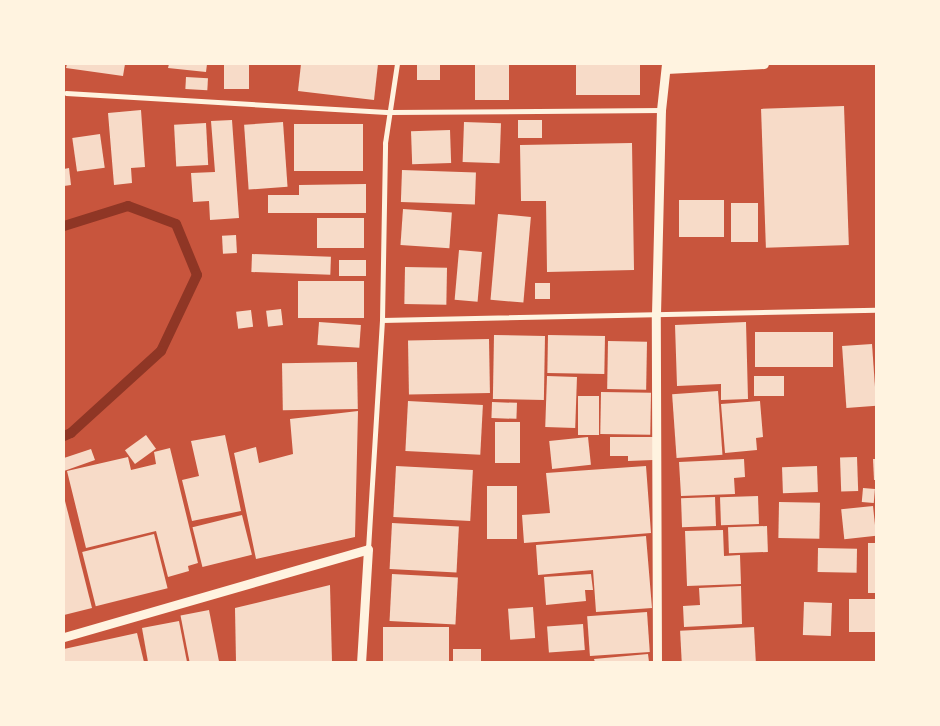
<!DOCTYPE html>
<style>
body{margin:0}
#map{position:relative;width:940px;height:726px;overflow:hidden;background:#c8553d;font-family:"Titillium Web",sans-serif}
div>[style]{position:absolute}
.stream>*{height:10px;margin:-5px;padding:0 5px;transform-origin:5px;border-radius:5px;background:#8f3625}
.building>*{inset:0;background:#f7dbc8;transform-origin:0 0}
.minor>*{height:5px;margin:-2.5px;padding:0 2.5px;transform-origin:2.5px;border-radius:2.5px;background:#fff3e0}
.tertiary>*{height:9px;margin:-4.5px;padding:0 4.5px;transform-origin:4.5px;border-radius:4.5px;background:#fff3e0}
span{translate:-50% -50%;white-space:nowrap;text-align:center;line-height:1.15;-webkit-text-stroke:5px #fff3e0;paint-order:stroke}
.frame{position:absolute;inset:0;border:65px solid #fff3e0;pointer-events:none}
</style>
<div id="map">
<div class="stream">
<i style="left:64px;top:226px;width:67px;rotate:-17.4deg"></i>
<i style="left:128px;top:206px;width:51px;rotate:20.6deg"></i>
<i style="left:176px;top:224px;width:55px;rotate:67.6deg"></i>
<i style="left:197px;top:275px;width:84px;rotate:115.3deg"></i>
<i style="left:161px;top:351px;width:122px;rotate:137.7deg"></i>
<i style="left:71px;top:433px;width:8px;rotate:157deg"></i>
</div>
<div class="building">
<i style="clip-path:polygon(67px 64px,125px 64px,123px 76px,66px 68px)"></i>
<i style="clip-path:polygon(169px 64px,207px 64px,206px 72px,168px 68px)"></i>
<i style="left:224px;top:64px;width:25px;height:25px"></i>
<i style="clip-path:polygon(301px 64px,378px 64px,374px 100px,298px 91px)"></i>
<i style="left:417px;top:64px;width:23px;height:16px"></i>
<i style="left:475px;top:64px;width:34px;height:36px"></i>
<i style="left:576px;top:64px;width:64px;height:31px"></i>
<i style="left:186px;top:77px;width:22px;height:12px;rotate:3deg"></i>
<i style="left:844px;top:106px;width:139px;height:83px;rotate:88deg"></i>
<i style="clip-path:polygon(141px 110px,145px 167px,131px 168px,132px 183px,114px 185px,108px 113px)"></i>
<i style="clip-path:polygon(232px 120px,239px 218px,210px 220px,209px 201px,193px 202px,191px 173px,215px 172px,211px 121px)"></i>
<i style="left:518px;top:120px;width:24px;height:18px"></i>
<i style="left:283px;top:122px;width:65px;height:39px;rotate:86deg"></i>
<i style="left:464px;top:122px;width:37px;height:40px;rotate:2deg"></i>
<i style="left:206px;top:123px;width:42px;height:32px;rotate:87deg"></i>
<i style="left:363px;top:124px;width:47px;height:69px;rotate:90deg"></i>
<i style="left:450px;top:130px;width:33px;height:39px;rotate:88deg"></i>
<i style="left:100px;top:134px;width:34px;height:28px;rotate:82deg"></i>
<i style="clip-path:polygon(632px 143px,634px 270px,547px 272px,546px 201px,521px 201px,520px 145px)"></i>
<i style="clip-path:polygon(69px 168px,71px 185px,64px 186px,64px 169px)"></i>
<i style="left:402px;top:170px;width:74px;height:32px;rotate:2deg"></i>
<i style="clip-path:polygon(366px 184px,366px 213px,268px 213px,268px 195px,299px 195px,299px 185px)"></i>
<i style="left:679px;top:200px;width:45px;height:37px"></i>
<i style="left:731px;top:203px;width:27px;height:39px"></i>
<i style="left:403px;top:209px;width:49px;height:36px;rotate:4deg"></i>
<i style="left:498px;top:214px;width:33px;height:86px;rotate:5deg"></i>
<i style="left:317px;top:218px;width:47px;height:30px"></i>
<i style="left:236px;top:235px;width:18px;height:14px;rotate:87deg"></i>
<i style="left:459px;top:250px;width:23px;height:50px;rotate:5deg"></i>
<i style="left:252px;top:254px;width:79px;height:18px;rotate:2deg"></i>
<i style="left:339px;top:260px;width:27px;height:16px"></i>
<i style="left:405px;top:267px;width:42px;height:37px;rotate:1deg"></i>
<i style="left:364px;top:281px;width:37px;height:66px;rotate:90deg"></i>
<i style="left:535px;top:283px;width:15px;height:16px"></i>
<i style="left:281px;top:309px;width:16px;height:15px;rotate:83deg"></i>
<i style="left:251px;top:310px;width:17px;height:15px;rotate:83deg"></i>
<i style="left:319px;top:322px;width:42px;height:23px;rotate:4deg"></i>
<i style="clip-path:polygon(746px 322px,748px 399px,721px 400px,721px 384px,677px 386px,675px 325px)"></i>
<i style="left:833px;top:332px;width:35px;height:78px;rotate:90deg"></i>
<i style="left:494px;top:335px;width:51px;height:64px;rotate:1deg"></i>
<i style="left:548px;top:335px;width:57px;height:38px;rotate:1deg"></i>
<i style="left:489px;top:339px;width:54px;height:81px;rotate:89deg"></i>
<i style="left:608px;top:341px;width:39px;height:48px;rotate:1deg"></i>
<i style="left:872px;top:344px;width:62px;height:30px;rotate:86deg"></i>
<i style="left:357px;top:362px;width:47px;height:75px;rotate:89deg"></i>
<i style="left:547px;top:376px;width:30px;height:51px;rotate:2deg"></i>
<i style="left:784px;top:376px;width:20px;height:30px;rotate:90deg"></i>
<i style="left:718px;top:391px;width:64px;height:46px;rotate:86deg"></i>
<i style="left:601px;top:392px;width:50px;height:42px;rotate:1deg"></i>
<i style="left:578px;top:396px;width:21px;height:39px"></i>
<i style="left:408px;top:401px;width:75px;height:50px;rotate:3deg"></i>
<i style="clip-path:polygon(760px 401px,763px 437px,756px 438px,757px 450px,725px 453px,721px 404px)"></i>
<i style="left:492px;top:402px;width:25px;height:16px;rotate:2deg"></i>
<i style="clip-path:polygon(358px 411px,355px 537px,256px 559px,234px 453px,256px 447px,259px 463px,293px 454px,290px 419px)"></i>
<i style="left:495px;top:422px;width:25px;height:41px"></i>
<i style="left:146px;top:435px;width:17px;height:26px;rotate:54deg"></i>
<i style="clip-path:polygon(225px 435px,241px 511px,192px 521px,182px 480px,199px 476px,191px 441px)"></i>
<i style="left:588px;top:437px;width:28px;height:39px;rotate:84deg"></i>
<i style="clip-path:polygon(610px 437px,653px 437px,653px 460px,628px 461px,628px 456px,610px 456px)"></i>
<i style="clip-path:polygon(170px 448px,198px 563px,188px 566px,189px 571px,168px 577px,156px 531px,86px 548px,67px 471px,128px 457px,131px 470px,156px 464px,154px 452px)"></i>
<i style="clip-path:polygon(91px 449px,95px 460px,64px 471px,64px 458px)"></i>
<i style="left:857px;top:457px;width:34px;height:17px;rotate:88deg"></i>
<i style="clip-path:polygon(744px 459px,745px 477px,734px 478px,735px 494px,681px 496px,679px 462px)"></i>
<i style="clip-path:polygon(873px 459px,876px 459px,876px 480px,874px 480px)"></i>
<i style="left:396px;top:466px;width:77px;height:51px;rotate:3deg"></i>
<i style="clip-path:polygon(646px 466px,651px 533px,524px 543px,522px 515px,550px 513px,546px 473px)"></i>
<i style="left:817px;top:466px;width:26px;height:35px;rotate:88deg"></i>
<i style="left:487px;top:486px;width:30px;height:53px"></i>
<i style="left:863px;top:488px;width:12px;height:14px;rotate:5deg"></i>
<i style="left:758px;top:496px;width:28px;height:38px;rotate:88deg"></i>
<i style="clip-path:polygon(64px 497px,92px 608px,64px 615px)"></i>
<i style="left:715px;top:497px;width:29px;height:34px;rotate:88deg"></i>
<i style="left:779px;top:502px;width:41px;height:36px;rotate:1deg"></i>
<i style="left:873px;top:506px;width:30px;height:32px;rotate:84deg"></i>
<i style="left:242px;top:515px;width:41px;height:51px;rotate:76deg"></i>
<i style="left:392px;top:523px;width:67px;height:46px;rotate:3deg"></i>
<i style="left:767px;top:526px;width:26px;height:39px;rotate:88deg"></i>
<i style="clip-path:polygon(723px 530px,724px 556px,740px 555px,741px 584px,687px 586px,685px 531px)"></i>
<i style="left:154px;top:534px;width:56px;height:74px;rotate:76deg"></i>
<i style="clip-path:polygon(646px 536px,652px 608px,596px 612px,593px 570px,538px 575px,536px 545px)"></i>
<i style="left:868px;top:543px;width:8px;height:50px"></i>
<i style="left:818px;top:548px;width:39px;height:24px;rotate:1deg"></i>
<i style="left:392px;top:574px;width:66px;height:47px;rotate:3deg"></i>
<i style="clip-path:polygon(591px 574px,593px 590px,585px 590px,586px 601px,546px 605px,544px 577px)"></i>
<i style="clip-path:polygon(330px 585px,332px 662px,236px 662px,235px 608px)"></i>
<i style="clip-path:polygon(741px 586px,742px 624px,684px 627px,683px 606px,700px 605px,699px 588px)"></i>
<i style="left:849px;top:599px;width:27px;height:33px"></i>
<i style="left:804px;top:602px;width:28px;height:33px;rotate:2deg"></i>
<i style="left:533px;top:607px;width:31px;height:25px;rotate:86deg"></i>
<i style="left:209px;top:610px;width:53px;height:29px;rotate:79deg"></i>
<i style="left:647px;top:612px;width:40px;height:60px;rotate:86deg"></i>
<i style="clip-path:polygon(179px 621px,187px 662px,148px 662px,142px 628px)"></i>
<i style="left:583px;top:624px;width:26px;height:36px;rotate:86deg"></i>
<i style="left:383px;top:627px;width:66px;height:35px"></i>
<i style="left:754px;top:627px;width:35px;height:74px;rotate:87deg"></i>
<i style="clip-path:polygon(137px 633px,144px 662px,65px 662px,64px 649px)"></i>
<i style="left:481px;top:649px;width:13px;height:28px;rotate:90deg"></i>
<i style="clip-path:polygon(648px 654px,649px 662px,595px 662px,594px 659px)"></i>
</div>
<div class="minor">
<i style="left:66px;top:93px;width:325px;rotate:3.4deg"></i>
<i style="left:390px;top:112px;width:271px;rotate:-0.4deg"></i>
<i style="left:382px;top:320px;width:494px;rotate:-1.2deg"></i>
<i style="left:368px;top:549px;width:229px;rotate:-86.5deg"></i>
<i style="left:382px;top:320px;width:177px;rotate:-89deg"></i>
<i style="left:385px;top:143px;width:80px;rotate:-81.4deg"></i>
</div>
<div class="tertiary">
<i style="left:666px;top:69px;width:98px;rotate:-2.9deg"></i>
<i style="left:64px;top:637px;width:316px;rotate:-16.1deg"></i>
<i style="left:368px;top:549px;width:113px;rotate:93.5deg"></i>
<i style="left:657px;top:662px;width:348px;rotate:-90.2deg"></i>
<i style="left:656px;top:314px;width:204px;rotate:-88.6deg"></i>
<i style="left:661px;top:110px;width:46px;rotate:-83.8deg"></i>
</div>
<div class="frame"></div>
</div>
